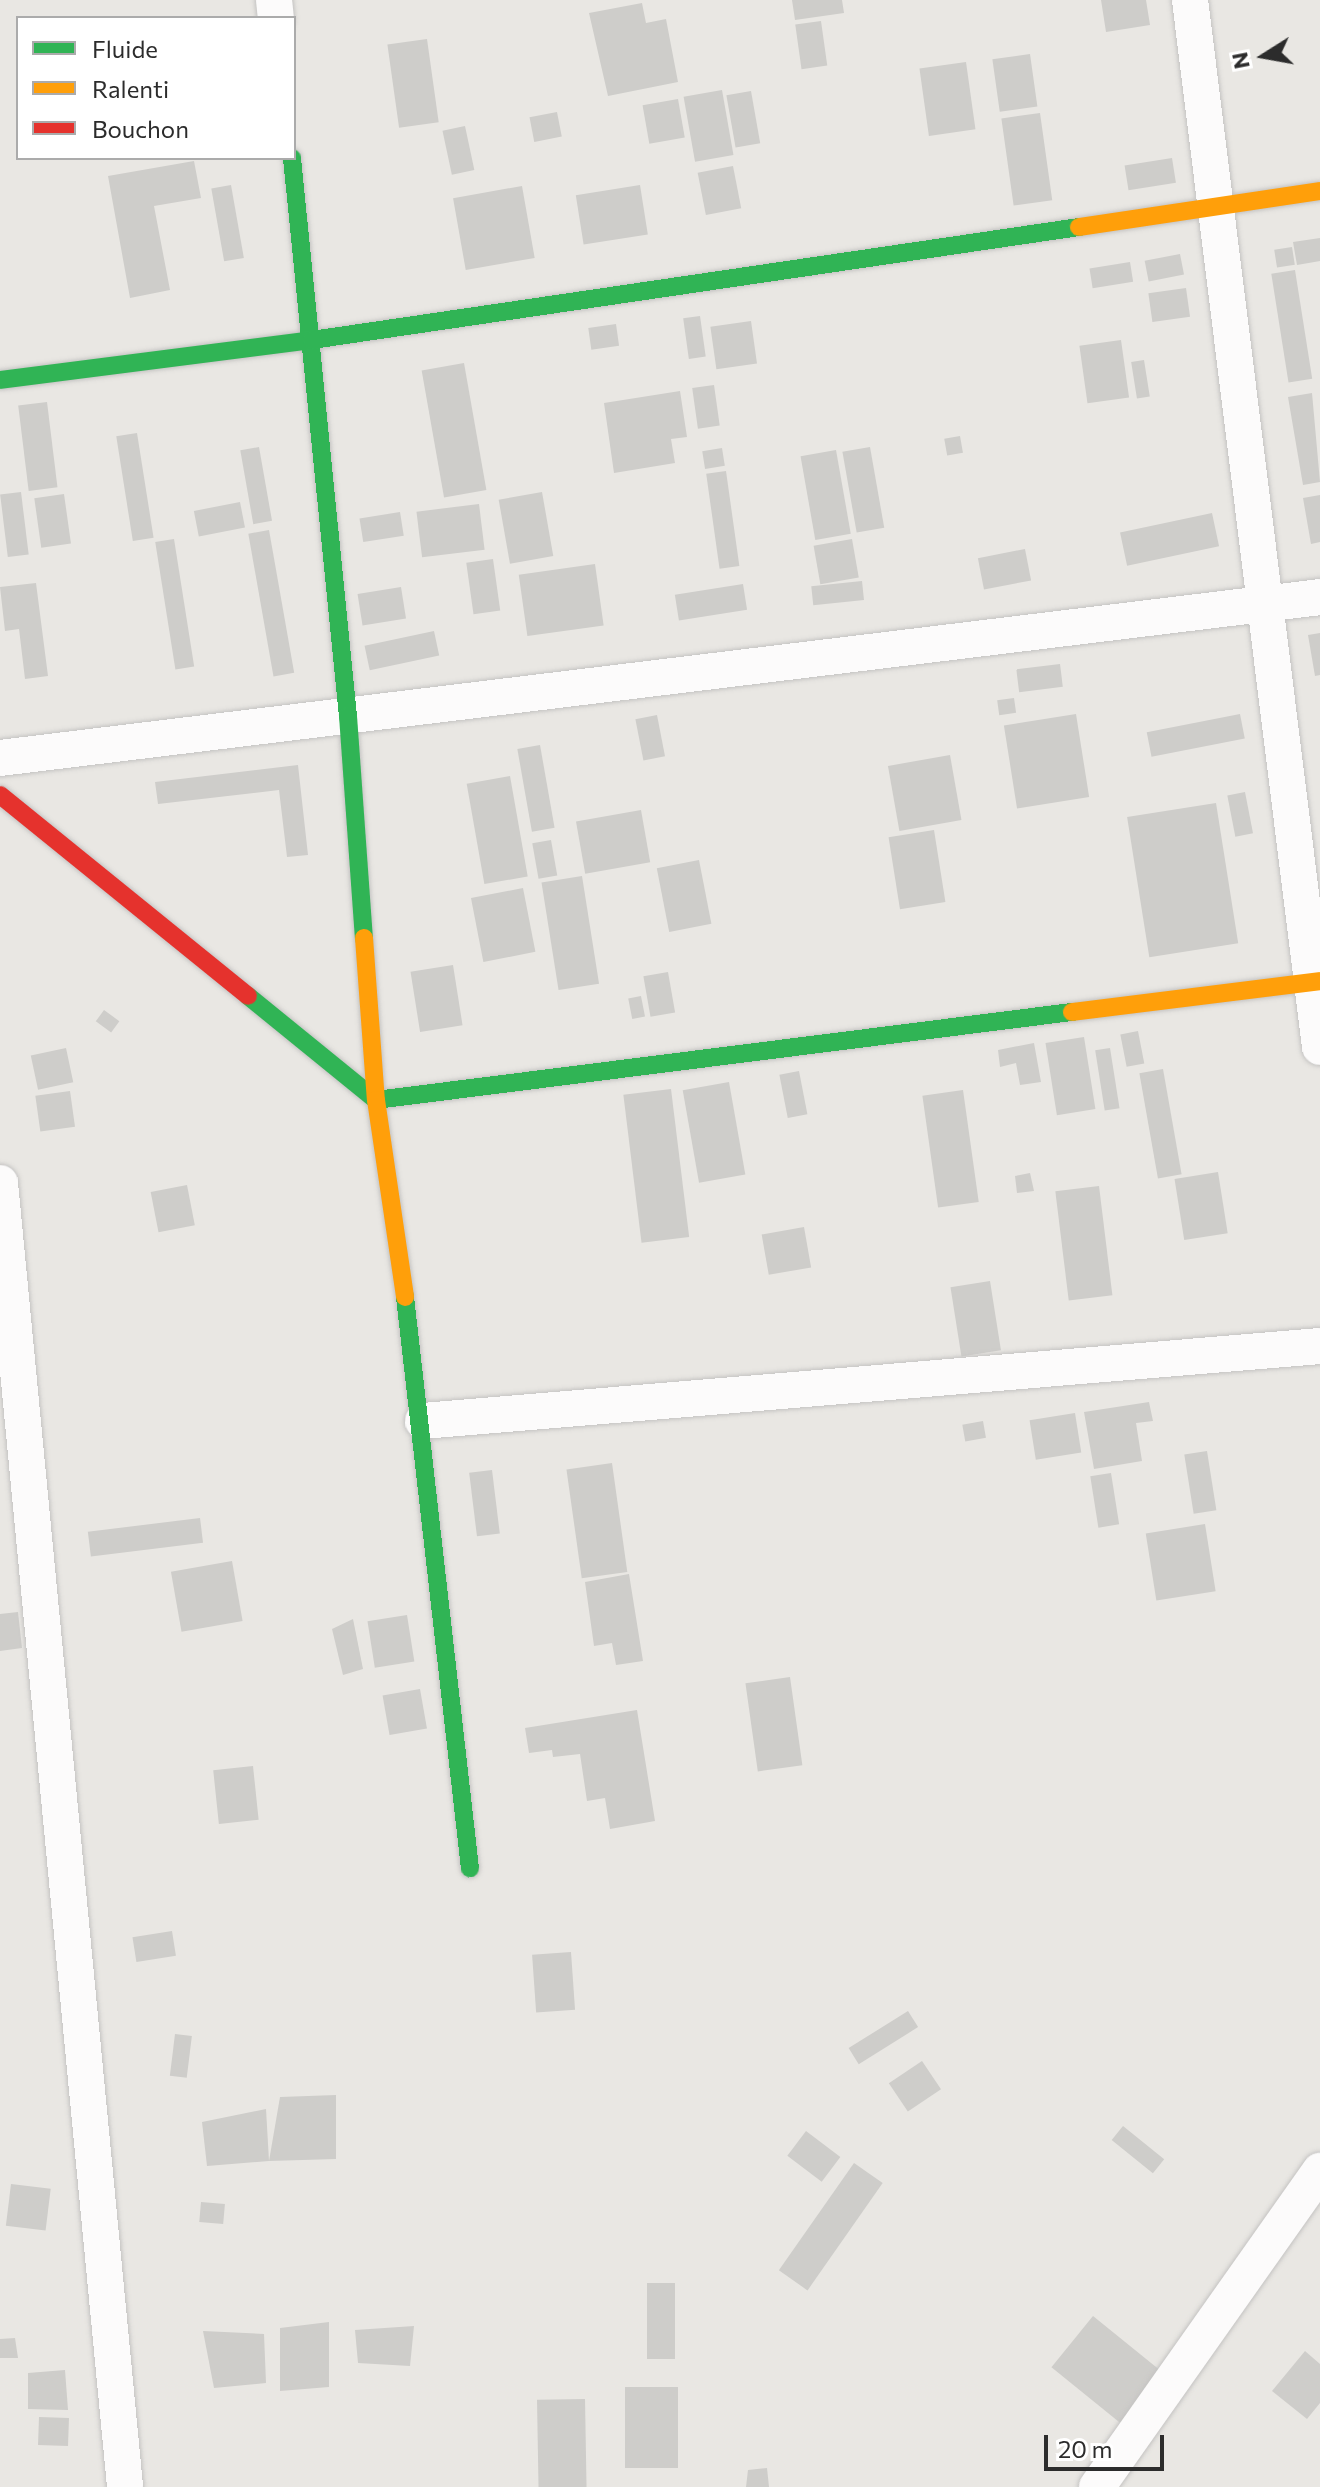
<!DOCTYPE html>
<style>
body{margin:0}
#map{position:relative;width:1320px;height:2487px;overflow:hidden;background:#e9e7e3;font-family:Commissioner,sans-serif}
div>[style]{position:absolute}
.building>*{inset:0;background:#cecdca;transform-origin:0 0}
.roads{filter:drop-shadow(0 0 2px #c4c3c2) drop-shadow(0 0 2px #c4c3c2)}
.street>*{height:36px;margin:-18px;padding:0 18px;transform-origin:18px;border-radius:18px;background:#fcfbfb}
.fast>*{height:18px;margin:-9px;padding:0 9px;transform-origin:9px;border-radius:9px;background:#30b455}
.slow>*{height:18px;margin:-9px;padding:0 9px;transform-origin:9px;border-radius:9px;background:#ff9f0a}
.jam>*{height:18px;margin:-9px;padding:0 9px;transform-origin:9px;border-radius:9px;background:#e5322d}
span{translate:-50% -50%;white-space:nowrap;text-align:center;line-height:1.15;-webkit-text-stroke:8px #fff;paint-order:stroke}
.legend{position:absolute;left:16px;top:16px;width:280px;height:144px;box-sizing:border-box;background:#fff;border:2px solid #ababab;margin:0;padding:10px 14px;list-style:none;font-size:24px;color:#2c2c2c}
.legend li{display:flex;align-items:center;gap:16px;height:40px}
.legend b{width:40px;border:2px solid #ababab}
.north{position:absolute;left:1224px;top:16px;width:80px;height:80px;-webkit-text-stroke:6px #fff;paint-order:stroke;rotate:259deg;font-size:22px;font-weight:700;line-height:32px;text-align:center;color:#2c2c2c}
.north::after{content:'';display:block;margin:auto;width:28px;height:36px;background:#2c2c2c;clip-path:polygon(50% 0,100% 100%,50% 72%,0 100%)}
.scale{position:absolute;left:1044px;top:2435px;width:120px;height:36px;box-sizing:border-box;border:4px solid #2c2c2c;border-top:0;padding-left:10px;font-size:24px;line-height:28px;white-space:nowrap;color:#2c2c2c;-webkit-text-stroke:6px #fff;paint-order:stroke}
</style>
<div id="map">
<div class="building">
<i style="clip-path:polygon(792px 0,842px 0,844px 13px,795px 20px)"></i>
<i style="clip-path:polygon(1101px 0,1146px 0,1150px 25px,1106px 32px)"></i>
<i style="clip-path:polygon(642px 3px,646px 23px,666px 19px,678px 82px,608px 96px,589px 13px)"></i>
<i style="left:821px;top:21px;width:45px;height:26px;rotate:82deg"></i>
<i style="left:427px;top:39px;width:84px;height:40px;rotate:82deg"></i>
<i style="left:1030px;top:54px;width:53px;height:38px;rotate:82deg"></i>
<i style="left:966px;top:62px;width:68px;height:47px;rotate:82deg"></i>
<i style="left:722px;top:90px;width:66px;height:39px;rotate:80deg"></i>
<i style="left:751px;top:91px;width:53px;height:25px;rotate:80deg"></i>
<i style="left:678px;top:99px;width:39px;height:36px;rotate:80deg"></i>
<i style="left:557px;top:112px;width:25px;height:28px;rotate:79deg"></i>
<i style="left:1040px;top:113px;width:88px;height:39px;rotate:82deg"></i>
<i style="left:465px;top:126px;width:45px;height:23px;rotate:78deg"></i>
<i style="left:1172px;top:158px;width:25px;height:48px;rotate:81deg"></i>
<i style="clip-path:polygon(194px 161px,201px 198px,154px 206px,170px 290px,130px 298px,108px 176px)"></i>
<i style="left:733px;top:166px;width:43px;height:36px;rotate:79deg"></i>
<i style="left:231px;top:185px;width:74px;height:20px;rotate:80deg"></i>
<i style="left:640px;top:185px;width:50px;height:65px;rotate:81deg"></i>
<i style="left:522px;top:186px;width:73px;height:70px;rotate:80deg"></i>
<i style="clip-path:polygon(1320px 238px,1320px 261px,1297px 265px,1293px 242px)"></i>
<i style="left:1292px;top:247px;width:18px;height:18px;rotate:81deg"></i>
<i style="left:1180px;top:254px;width:21px;height:36px;rotate:79deg"></i>
<i style="left:1130px;top:262px;width:20px;height:41px;rotate:81deg"></i>
<i style="left:1295px;top:270px;width:110px;height:24px;rotate:81deg"></i>
<i style="left:1186px;top:288px;width:29px;height:38px;rotate:82deg"></i>
<i style="left:700px;top:316px;width:41px;height:17px;rotate:82deg"></i>
<i style="left:751px;top:321px;width:43px;height:41px;rotate:82deg"></i>
<i style="left:616px;top:324px;width:22px;height:28px;rotate:82deg"></i>
<i style="left:1121px;top:340px;width:58px;height:42px;rotate:82deg"></i>
<i style="left:1144px;top:360px;width:37px;height:13px;rotate:81deg"></i>
<i style="left:464px;top:363px;width:129px;height:43px;rotate:80deg"></i>
<i style="left:714px;top:385px;width:41px;height:22px;rotate:82deg"></i>
<i style="clip-path:polygon(680px 391px,687px 437px,671px 439px,675px 463px,614px 473px,604px 403px)"></i>
<i style="clip-path:polygon(1312px 393px,1320px 482px,1303px 485px,1288px 397px)"></i>
<i style="left:47px;top:402px;width:86px;height:29px;rotate:83deg"></i>
<i style="left:137px;top:433px;width:106px;height:21px;rotate:81deg"></i>
<i style="left:960px;top:436px;width:17px;height:16px;rotate:80deg"></i>
<i style="left:259px;top:447px;width:75px;height:19px;rotate:80deg"></i>
<i style="left:870px;top:447px;width:82px;height:28px;rotate:80deg"></i>
<i style="left:722px;top:448px;width:18px;height:20px;rotate:81deg"></i>
<i style="left:836px;top:450px;width:85px;height:36px;rotate:80deg"></i>
<i style="left:726px;top:471px;width:96px;height:20px;rotate:82deg"></i>
<i style="left:21px;top:492px;width:63px;height:21px;rotate:83deg"></i>
<i style="left:542px;top:492px;width:65px;height:44px;rotate:80deg"></i>
<i style="left:64px;top:494px;width:50px;height:30px;rotate:82deg"></i>
<i style="clip-path:polygon(1320px 495px,1320px 542px,1311px 544px,1303px 498px)"></i>
<i style="left:240px;top:502px;width:26px;height:47px;rotate:79deg"></i>
<i style="left:479px;top:504px;width:46px;height:63px;rotate:83deg"></i>
<i style="left:400px;top:512px;width:24px;height:41px;rotate:81deg"></i>
<i style="left:1212px;top:513px;width:34px;height:94px;rotate:78deg"></i>
<i style="left:269px;top:530px;width:145px;height:21px;rotate:80deg"></i>
<i style="left:174px;top:539px;width:129px;height:19px;rotate:81deg"></i>
<i style="left:852px;top:539px;width:39px;height:39px;rotate:80deg"></i>
<i style="left:1025px;top:549px;width:32px;height:48px;rotate:79deg"></i>
<i style="left:493px;top:559px;width:52px;height:27px;rotate:82deg"></i>
<i style="left:595px;top:564px;width:62px;height:77px;rotate:82deg"></i>
<i style="left:862px;top:581px;width:19px;height:51px;rotate:84deg"></i>
<i style="clip-path:polygon(36px 583px,48px 676px,25px 679px,19px 629px,5px 631px,0 587px)"></i>
<i style="left:743px;top:584px;width:26px;height:69px;rotate:81deg"></i>
<i style="left:401px;top:587px;width:32px;height:44px;rotate:81deg"></i>
<i style="left:434px;top:631px;width:25px;height:71px;rotate:78deg"></i>
<i style="clip-path:polygon(1320px 633px,1320px 675px,1315px 676px,1308px 635px)"></i>
<i style="left:1060px;top:664px;width:23px;height:44px;rotate:83deg"></i>
<i style="left:1014px;top:698px;width:15px;height:17px;rotate:82deg"></i>
<i style="left:1076px;top:714px;width:84px;height:73px;rotate:81deg"></i>
<i style="left:1240px;top:714px;width:25px;height:95px;rotate:79deg"></i>
<i style="left:657px;top:715px;width:42px;height:22px;rotate:79deg"></i>
<i style="left:540px;top:745px;width:84px;height:23px;rotate:80deg"></i>
<i style="left:950px;top:755px;width:66px;height:63px;rotate:80deg"></i>
<i style="clip-path:polygon(298px 765px,308px 855px,287px 857px,279px 790px,158px 804px,155px 782px)"></i>
<i style="left:510px;top:776px;width:102px;height:44px;rotate:80deg"></i>
<i style="left:1245px;top:792px;width:42px;height:18px;rotate:79deg"></i>
<i style="left:1216px;top:803px;width:142px;height:90px;rotate:81deg"></i>
<i style="left:641px;top:810px;width:53px;height:66px;rotate:80deg"></i>
<i style="left:934px;top:830px;width:73px;height:46px;rotate:81deg"></i>
<i style="left:551px;top:840px;width:36px;height:19px;rotate:80deg"></i>
<i style="left:699px;top:860px;width:65px;height:43px;rotate:79deg"></i>
<i style="left:582px;top:876px;width:109px;height:41px;rotate:81deg"></i>
<i style="left:523px;top:888px;width:65px;height:53px;rotate:79deg"></i>
<i style="left:453px;top:965px;width:61px;height:43px;rotate:81deg"></i>
<i style="left:668px;top:972px;width:41px;height:25px;rotate:80deg"></i>
<i style="left:641px;top:996px;width:21px;height:13px;rotate:79deg"></i>
<i style="left:104px;top:1010px;width:19px;height:14px;rotate:36deg"></i>
<i style="left:1138px;top:1031px;width:33px;height:18px;rotate:79deg"></i>
<i style="left:1084px;top:1037px;width:73px;height:39px;rotate:81deg"></i>
<i style="clip-path:polygon(1034px 1043px,1041px 1082px,1020px 1085px,1016px 1063px,1000px 1067px,998px 1050px)"></i>
<i style="left:66px;top:1048px;width:35px;height:36px;rotate:78deg"></i>
<i style="left:1110px;top:1048px;width:61px;height:15px;rotate:81deg"></i>
<i style="left:1163px;top:1069px;width:107px;height:24px;rotate:80deg"></i>
<i style="left:799px;top:1071px;width:44px;height:20px;rotate:79deg"></i>
<i style="left:729px;top:1082px;width:94px;height:47px;rotate:80deg"></i>
<i style="left:671px;top:1089px;width:149px;height:48px;rotate:83deg"></i>
<i style="left:963px;top:1090px;width:113px;height:41px;rotate:82deg"></i>
<i style="left:70px;top:1091px;width:36px;height:35px;rotate:82deg"></i>
<i style="left:1218px;top:1172px;width:62px;height:44px;rotate:81deg"></i>
<i style="clip-path:polygon(1030px 1173px,1034px 1191px,1017px 1193px,1015px 1176px)"></i>
<i style="left:187px;top:1185px;width:41px;height:37px;rotate:79deg"></i>
<i style="left:1099px;top:1186px;width:110px;height:44px;rotate:83deg"></i>
<i style="left:804px;top:1227px;width:41px;height:43px;rotate:80deg"></i>
<i style="left:990px;top:1281px;width:70px;height:40px;rotate:81deg"></i>
<i style="clip-path:polygon(1149px 1402px,1153px 1421px,1136px 1423px,1142px 1461px,1094px 1469px,1084px 1412px)"></i>
<i style="left:1075px;top:1413px;width:40px;height:46px;rotate:81deg"></i>
<i style="left:983px;top:1421px;width:17px;height:21px;rotate:80deg"></i>
<i style="left:1207px;top:1451px;width:60px;height:23px;rotate:81deg"></i>
<i style="left:612px;top:1463px;width:110px;height:46px;rotate:82deg"></i>
<i style="left:492px;top:1470px;width:64px;height:23px;rotate:83deg"></i>
<i style="left:1111px;top:1473px;width:52px;height:21px;rotate:81deg"></i>
<i style="left:200px;top:1518px;width:25px;height:113px;rotate:83deg"></i>
<i style="left:1205px;top:1524px;width:68px;height:60px;rotate:81deg"></i>
<i style="left:232px;top:1561px;width:61px;height:62px;rotate:80deg"></i>
<i style="clip-path:polygon(629px 1574px,643px 1661px,616px 1665px,612px 1643px,594px 1646px,585px 1582px)"></i>
<i style="clip-path:polygon(18px 1612px,22px 1648px,0 1651px,0 1614px)"></i>
<i style="left:407px;top:1615px;width:47px;height:40px;rotate:81deg"></i>
<i style="clip-path:polygon(353px 1619px,363px 1669px,343px 1675px,332px 1629px)"></i>
<i style="left:790px;top:1677px;width:89px;height:45px;rotate:82deg"></i>
<i style="left:420px;top:1689px;width:40px;height:38px;rotate:80deg"></i>
<i style="clip-path:polygon(637px 1710px,655px 1821px,610px 1829px,605px 1798px,587px 1801px,580px 1754px,553px 1757px,552px 1750px,529px 1753px,525px 1728px)"></i>
<i style="left:253px;top:1766px;width:54px;height:40px;rotate:84deg"></i>
<i style="left:172px;top:1931px;width:25px;height:40px;rotate:81deg"></i>
<i style="left:571px;top:1952px;width:58px;height:39px;rotate:86deg"></i>
<i style="left:908px;top:2011px;width:19px;height:70px;rotate:58deg"></i>
<i style="left:175px;top:2034px;width:17px;height:42px;rotate:7deg"></i>
<i style="left:922px;top:2061px;width:34px;height:40px;rotate:56deg"></i>
<i style="clip-path:polygon(336px 2095px,336px 2159px,269px 2161px,280px 2097px)"></i>
<i style="clip-path:polygon(266px 2109px,269px 2161px,207px 2166px,202px 2122px)"></i>
<i style="left:1123px;top:2126px;width:53px;height:18px;rotate:39deg"></i>
<i style="left:806px;top:2131px;width:43px;height:31px;rotate:37deg"></i>
<i style="left:854px;top:2163px;width:35px;height:131px;rotate:35deg"></i>
<i style="left:11px;top:2184px;width:40px;height:42px;rotate:7deg"></i>
<i style="left:201px;top:2202px;width:24px;height:20px;rotate:5deg"></i>
<i style="left:647px;top:2283px;width:28px;height:76px"></i>
<i style="left:1093px;top:2316px;width:91px;height:66px;rotate:39deg"></i>
<i style="clip-path:polygon(329px 2322px,329px 2387px,280px 2391px,280px 2328px)"></i>
<i style="clip-path:polygon(414px 2326px,410px 2366px,358px 2363px,355px 2330px)"></i>
<i style="clip-path:polygon(203px 2331px,264px 2334px,266px 2383px,214px 2388px)"></i>
<i style="clip-path:polygon(15px 2338px,18px 2358px,0 2358px,0 2339px)"></i>
<i style="clip-path:polygon(1305px 2351px,1320px 2364px,1320px 2403px,1307px 2419px,1272px 2391px)"></i>
<i style="clip-path:polygon(65px 2370px,68px 2410px,28px 2409px,28px 2373px)"></i>
<i style="left:678px;top:2387px;width:81px;height:53px;rotate:90deg"></i>
<i style="left:585px;top:2399px;width:88px;height:48px;rotate:89deg"></i>
<i style="left:39px;top:2417px;width:30px;height:28px;rotate:2deg"></i>
<i style="clip-path:polygon(767px 2468px,769px 2487px,746px 2487px,748px 2470px)"></i>
</div>
<div class="roads">
<div class="street">
<i style="left:274px;top:0;width:18px;rotate:84deg"></i>
<i style="left:1190px;top:0;width:1055px;rotate:82.92deg"></i>
<i style="left:0;top:758px;width:1330px;rotate:-6.95deg"></i>
<i style="left:0;top:1183px;width:1310px;rotate:84.52deg"></i>
<i style="left:423px;top:1421px;width:900px;rotate:-4.78deg"></i>
<i style="left:1097px;top:2487px;width:387px;rotate:-54.8deg"></i>
</div>
<div class="fast">
<i style="left:292px;top:158px;width:561px;rotate:84.27deg"></i>
<i style="left:348px;top:716px;width:223px;rotate:85.9deg"></i>
<i style="left:0;top:380px;width:315px;rotate:-7.3deg"></i>
<i style="left:312px;top:340px;width:775px;rotate:-8.38deg"></i>
<i style="left:248px;top:996px;width:165px;rotate:39.1deg"></i>
<i style="left:376px;top:1100px;width:702px;rotate:-7.21deg"></i>
<i style="left:405px;top:1297px;width:575px;rotate:83.51deg"></i>
</div>
<div class="slow">
<i style="left:1079px;top:227px;width:244px;rotate:-8.5deg"></i>
<i style="left:364px;top:938px;width:162px;rotate:85.8deg"></i>
<i style="left:376px;top:1100px;width:199px;rotate:81.6deg"></i>
<i style="left:1072px;top:1012px;width:250px;rotate:-7.1deg"></i>
</div>
<div class="jam">
<i style="left:0;top:795px;width:319px;rotate:39deg"></i>
</div>
</div>
<ul class="legend">
<li><b style="height:10px;background:#30b455"></b>Fluide</li>
<li><b style="height:10px;background:#ff9f0a"></b>Ralenti</li>
<li><b style="height:10px;background:#e5322d"></b>Bouchon</li>
</ul>
<div class="north">N</div>
<div class="scale">20 m</div>
</div>
